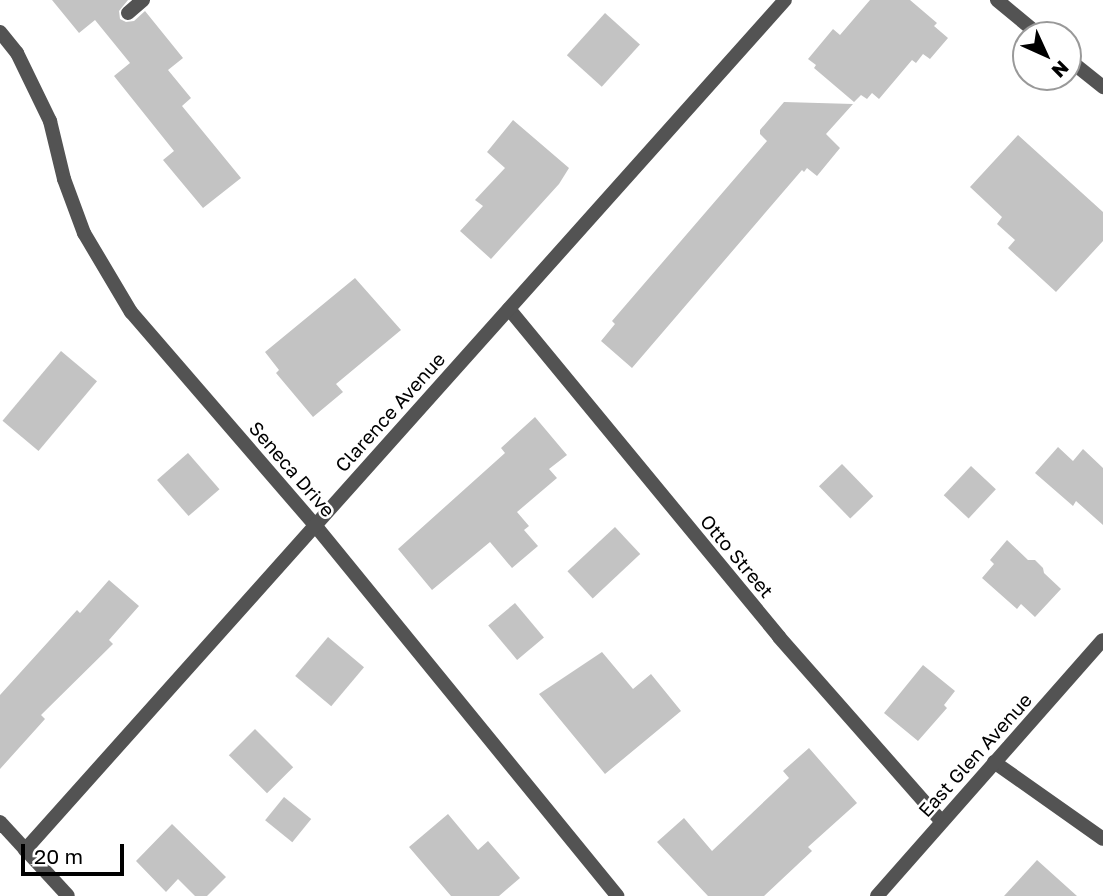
<!DOCTYPE html>
<style>
body{margin:0}
#map{position:relative;width:1103px;height:896px;overflow:hidden;background:#fff;font-family:"Golos Text",sans-serif}
div>[style]{position:absolute}
.building>*{inset:0;background:#c3c3c3;transform-origin:0 0}
.lane>*{height:14px;margin:-7px;padding:0 7px;transform-origin:7px;border-radius:7px;background:#535353}
.street>*{height:14px;margin:-7px;padding:0 7px;transform-origin:7px;border-radius:7px;background:#535353}
span{translate:-50% -50%;white-space:nowrap;text-align:center;line-height:1.15;-webkit-text-stroke:5px #fff;paint-order:stroke}
.street-label{font-size:19px;color:#000}
.north{position:absolute;left:1012px;top:21px;width:70px;height:70px;box-sizing:border-box;background:#fff;border:2px solid #999;border-radius:50%;rotate:135deg;font-size:19px;font-weight:700;line-height:28px;text-align:center;color:#000}
.north::after{content:'';display:block;margin:auto;width:24px;height:32px;background:#000;clip-path:polygon(50% 0,100% 100%,50% 72%,0 100%)}
.scale{position:absolute;left:21px;top:844px;width:103px;height:32px;box-sizing:border-box;border:4px solid #000;border-top:0;padding-left:9px;font-size:21px;line-height:24px;white-space:nowrap;color:#000;-webkit-text-stroke:5px #fff;paint-order:stroke}
</style>
<div id="map">
<div class="building">
<i style="clip-path:polygon(52px 0,128px 0,119px 11px,120px 19px,126px 22px,134px 21px,145px 11px,183px 58px,168px 70px,191px 98px,182px 106px,241px 178px,203px 208px,163px 160px,174px 151px,114px 76px,130px 63px,95px 20px,79px 33px)"></i>
<i style="clip-path:polygon(870px 0,910px 0,937px 23px,934px 26px,948px 38px,930px 59px,923px 54px,916px 63px,912px 60px,879px 99px,872px 93px,867px 99px,861px 95px,854px 102px,814px 68px,816px 65px,808px 59px,833px 29px,840px 35px)"></i>
<i style="left:605px;top:13px;width:47px;height:57px;rotate:42deg"></i>
<i style="clip-path:polygon(784px 102px,853px 104px,826px 134px,840px 148px,817px 176px,807px 168px,804px 172px,802px 170px,632px 368px,601px 341px,615px 324px,612px 321px,767px 141px,760px 134px,760px 130px)"></i>
<i style="clip-path:polygon(513px 120px,569px 168px,559px 184px,491px 259px,460px 231px,483px 206px,475px 200px,505px 168px,487px 152px)"></i>
<i style="clip-path:polygon(1018px 135px,1103px 212px,1103px 241px,1056px 292px,1008px 248px,1015px 240px,997px 224px,1002px 217px,970px 187px)"></i>
<i style="clip-path:polygon(355px 278px,401px 330px,336px 384px,343px 392px,313px 417px,276px 373px,279px 370px,265px 352px)"></i>
<i style="left:61px;top:351px;width:47px;height:91px;rotate:40deg"></i>
<i style="clip-path:polygon(535px 417px,567px 455px,549px 469px,557px 478px,517px 512px,529px 526px,524px 530px,538px 546px,512px 568px,490px 542px,432px 590px,398px 549px,505px 453px,501px 448px)"></i>
<i style="clip-path:polygon(1058px 447px,1073px 461px,1083px 449px,1103px 468px,1103px 525px,1076px 501px,1073px 506px,1035px 473px)"></i>
<i style="left:188px;top:453px;width:48px;height:41px;rotate:49deg"></i>
<i style="left:842px;top:464px;width:45px;height:32px;rotate:46deg"></i>
<i style="left:971px;top:466px;width:34px;height:40px;rotate:43deg"></i>
<i style="left:615px;top:527px;width:37px;height:65px;rotate:47deg"></i>
<i style="clip-path:polygon(1007px 540px,1028px 560px,1035px 560px,1043px 568px,1044px 573px,1061px 589px,1035px 617px,1021px 604px,1017px 609px,982px 578px,994px 564px,990px 560px)"></i>
<i style="clip-path:polygon(109px 580px,139px 606px,109px 640px,113px 644px,41px 715px,45px 719px,0 769px,0 695px,77px 610px,80px 613px)"></i>
<i style="left:515px;top:603px;width:45px;height:35px;rotate:50deg"></i>
<i style="left:328px;top:637px;width:47px;height:51px;rotate:40deg"></i>
<i style="clip-path:polygon(602px 652px,633px 689px,651px 674px,681px 711px,605px 774px,539px 694px)"></i>
<i style="clip-path:polygon(923px 665px,955px 691px,944px 705px,947px 708px,918px 741px,884px 713px)"></i>
<i style="left:255px;top:729px;width:54px;height:37px;rotate:45deg"></i>
<i style="clip-path:polygon(809px 748px,857px 803px,808px 847px,812px 851px,764px 896px,708px 896px,657px 842px,684px 818px,712px 851px,789px 778px,783px 771px)"></i>
<i style="left:284px;top:797px;width:35px;height:30px;rotate:39deg"></i>
<i style="clip-path:polygon(448px 814px,478px 850px,488px 841px,520px 878px,499px 896px,451px 896px,409px 847px)"></i>
<i style="clip-path:polygon(172px 824px,226px 877px,207px 896px,195px 896px,178px 879px,166px 892px,136px 861px)"></i>
<i style="clip-path:polygon(1037px 860px,1077px 896px,1004px 896px)"></i>
</div>
<div class="lane">
<i style="left:128px;top:13px;width:20px;rotate:-41deg"></i>
</div>
<div class="street">
<i style="left:997px;top:0;width:55px;rotate:39.8deg"></i>
<i style="left:0;top:32px;width:27px;rotate:51deg"></i>
<i style="left:17px;top:53px;width:76px;rotate:64.1deg"></i>
<i style="left:50px;top:121px;width:60px;rotate:76.4deg"></i>
<i style="left:64px;top:179px;width:58px;rotate:69.7deg"></i>
<i style="left:84px;top:233px;width:92px;rotate:59.3deg"></i>
<i style="left:131px;top:312px;width:280px;rotate:49.2deg"></i>
<i style="left:314px;top:524px;width:480px;rotate:50.8deg"></i>
<i style="left:1068px;top:59px;width:45px;rotate:38.7deg"></i>
<i style="left:509px;top:309px;width:425px;rotate:50.5deg"></i>
<i style="left:779px;top:637px;width:245px;rotate:48.6deg"></i>
<i style="left:994px;top:762px;width:133px;rotate:35.2deg"></i>
<i style="left:0;top:822px;width:100px;rotate:47.4deg"></i>
<i style="left:25px;top:850px;width:1140px;rotate:-48.2deg"></i>
<i style="left:877px;top:896px;width:341px;rotate:-48.6deg"></i>
</div>
<div class="street-label">
<span style="left:390px;top:412px;rotate:-48deg">Clarence Avenue</span>
<span style="left:292px;top:469px;rotate:49deg">Seneca Drive</span>
<span style="left:737px;top:556px;rotate:50deg">Otto Street</span>
<span style="left:975px;top:755px;rotate:-48deg">East Glen Avenue</span>
</div>
<div class="north">N</div>
<div class="scale">20 m</div>
</div>
